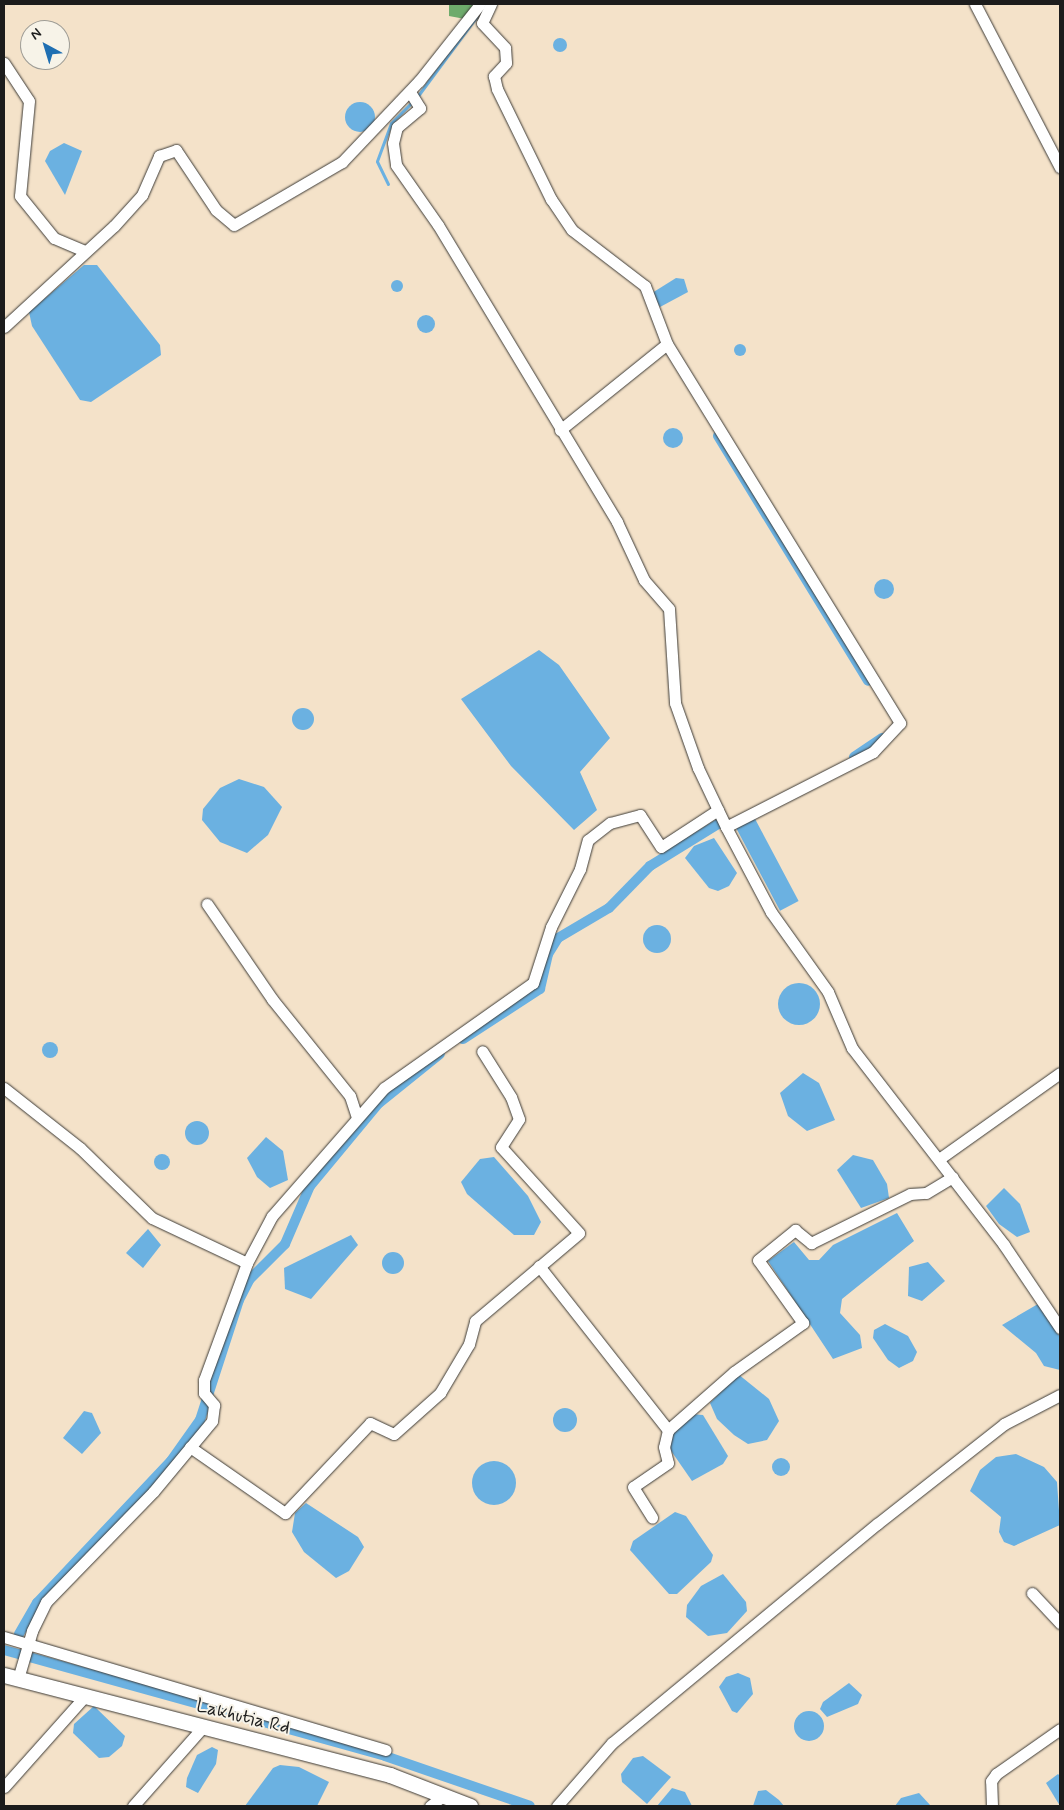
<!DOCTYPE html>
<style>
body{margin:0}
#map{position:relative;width:1064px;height:1810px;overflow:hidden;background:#f4e2c9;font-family:Mynerve,sans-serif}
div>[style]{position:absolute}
.forest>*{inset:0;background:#6eab6c}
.water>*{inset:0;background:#6bb1e1;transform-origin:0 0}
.round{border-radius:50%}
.stream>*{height:3px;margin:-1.5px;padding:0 1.5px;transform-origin:1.5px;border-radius:1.5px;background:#6bb1e1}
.canal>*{height:10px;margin:-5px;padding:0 5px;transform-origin:5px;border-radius:5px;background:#6bb1e1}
.roads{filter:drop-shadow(0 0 1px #3c3a36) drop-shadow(0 0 1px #3c3a36)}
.street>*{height:11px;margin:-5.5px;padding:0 5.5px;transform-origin:5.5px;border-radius:5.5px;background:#fff}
.secondary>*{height:15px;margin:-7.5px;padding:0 7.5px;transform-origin:7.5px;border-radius:7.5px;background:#fff}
span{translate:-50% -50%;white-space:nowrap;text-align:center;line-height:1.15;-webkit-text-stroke:4px #f7f3e8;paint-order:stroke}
.street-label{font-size:19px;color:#1c1c1c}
.frame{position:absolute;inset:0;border:5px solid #1c1c1c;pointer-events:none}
.north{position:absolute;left:20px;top:20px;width:50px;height:50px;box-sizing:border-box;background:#f7f3e8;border:1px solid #9f9d96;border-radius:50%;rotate:321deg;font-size:14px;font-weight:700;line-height:20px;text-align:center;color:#1c1c1c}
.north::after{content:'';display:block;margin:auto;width:18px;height:22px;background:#1f6fb2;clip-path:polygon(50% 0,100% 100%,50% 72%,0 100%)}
</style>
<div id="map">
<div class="forest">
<i style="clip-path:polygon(449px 4px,474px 4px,465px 19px,449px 16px)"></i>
</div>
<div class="water">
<i class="round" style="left:553px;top:38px;width:14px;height:14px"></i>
<i class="round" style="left:345px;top:102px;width:30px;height:30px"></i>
<i style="clip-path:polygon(64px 143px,82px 151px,65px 195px,45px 161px,50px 151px)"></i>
<i style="clip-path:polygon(84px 265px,97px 265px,160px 345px,161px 355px,91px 402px,80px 400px,32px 326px,29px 312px)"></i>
<i style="clip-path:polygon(676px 278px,684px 279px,688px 292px,660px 307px,652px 293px)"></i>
<i class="round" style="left:391px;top:280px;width:12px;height:12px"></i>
<i class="round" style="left:417px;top:315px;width:18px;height:18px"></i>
<i class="round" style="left:734px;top:344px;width:12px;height:12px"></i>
<i class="round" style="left:663px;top:428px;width:20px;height:20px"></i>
<i class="round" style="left:874px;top:579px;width:20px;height:20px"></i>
<i style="clip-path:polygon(539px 650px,559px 665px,610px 738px,580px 772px,597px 810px,574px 830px,511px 766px,461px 699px)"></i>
<i class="round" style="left:292px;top:708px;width:22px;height:22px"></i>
<i style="clip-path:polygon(239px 779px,264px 787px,282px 807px,268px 835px,247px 853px,220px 842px,202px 820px,203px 809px,220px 788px)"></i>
<i style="left:754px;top:817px;width:95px;height:21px;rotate:62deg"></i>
<i style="clip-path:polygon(714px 838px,737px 873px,729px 886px,718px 891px,709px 888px,685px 858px,694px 846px)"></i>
<i class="round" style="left:643px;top:925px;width:28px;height:28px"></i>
<i class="round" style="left:778px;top:983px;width:42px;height:42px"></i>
<i class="round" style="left:42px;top:1042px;width:16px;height:16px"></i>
<i style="clip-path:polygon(803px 1073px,819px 1083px,835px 1120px,807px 1131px,788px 1116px,780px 1093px)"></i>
<i class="round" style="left:185px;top:1121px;width:24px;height:24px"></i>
<i style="clip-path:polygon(266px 1137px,283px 1151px,288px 1180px,270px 1188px,257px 1177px,247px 1158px)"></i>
<i class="round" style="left:154px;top:1154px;width:16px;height:16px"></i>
<i style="clip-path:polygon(853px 1155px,873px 1160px,887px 1184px,889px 1198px,861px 1208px,837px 1170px)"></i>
<i style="clip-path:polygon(494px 1157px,528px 1196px,541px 1222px,534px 1235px,514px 1235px,467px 1194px,461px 1182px,480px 1159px)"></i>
<i style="clip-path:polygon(1004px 1188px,1020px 1204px,1030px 1232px,1017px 1237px,999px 1224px,986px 1206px)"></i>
<i style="clip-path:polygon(897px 1213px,914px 1241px,842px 1299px,840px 1313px,860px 1335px,862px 1348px,833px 1359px,768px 1261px,794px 1242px,809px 1260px,819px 1260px,833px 1245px)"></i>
<i style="clip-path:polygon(148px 1229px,161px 1245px,143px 1268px,126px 1253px)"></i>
<i style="clip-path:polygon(351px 1235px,358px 1245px,311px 1299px,285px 1289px,284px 1268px)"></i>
<i class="round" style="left:382px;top:1252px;width:22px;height:22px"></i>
<i style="clip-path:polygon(928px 1262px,945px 1281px,922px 1301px,908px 1296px,909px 1267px)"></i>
<i style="clip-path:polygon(1038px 1304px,1060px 1337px,1060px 1370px,1044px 1366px,1036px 1353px,1002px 1325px)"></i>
<i style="clip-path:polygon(885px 1324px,908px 1336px,917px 1352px,913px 1361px,899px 1368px,888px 1360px,873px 1338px,874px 1330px)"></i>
<i style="clip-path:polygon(738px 1374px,769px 1399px,779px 1421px,767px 1440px,748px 1444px,734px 1435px,717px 1419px,710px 1403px)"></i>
<i class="round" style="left:553px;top:1408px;width:24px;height:24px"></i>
<i style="clip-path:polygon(84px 1411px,92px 1413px,101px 1433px,82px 1454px,63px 1438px)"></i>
<i style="clip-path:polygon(691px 1414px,703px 1415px,728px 1456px,723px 1464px,692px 1481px,667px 1445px,668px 1433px)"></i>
<i style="clip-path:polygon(1016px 1454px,1044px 1467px,1057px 1482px,1060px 1525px,1014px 1546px,1004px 1542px,999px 1532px,1001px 1517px,970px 1491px,980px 1470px,996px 1457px)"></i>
<i class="round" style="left:772px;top:1458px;width:18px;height:18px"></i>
<i class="round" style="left:472px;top:1461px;width:44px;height:44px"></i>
<i style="clip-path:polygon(306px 1503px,358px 1537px,364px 1547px,349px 1571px,336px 1578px,304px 1552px,292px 1532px,295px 1513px)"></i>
<i style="clip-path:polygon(675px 1512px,686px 1516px,713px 1555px,711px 1562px,677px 1594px,669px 1594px,630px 1550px,633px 1541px)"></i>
<i style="clip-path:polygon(723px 1574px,746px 1602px,747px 1611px,727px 1633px,708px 1636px,686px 1617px,687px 1605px,701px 1586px)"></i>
<i style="clip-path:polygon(738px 1673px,750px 1678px,753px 1694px,737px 1713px,732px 1711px,719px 1687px,726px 1677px)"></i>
<i style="clip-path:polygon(849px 1683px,862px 1695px,858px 1704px,827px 1717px,820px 1709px,823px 1702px)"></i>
<i style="clip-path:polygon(94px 1706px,125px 1736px,122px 1746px,109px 1757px,99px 1758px,73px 1733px,74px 1724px)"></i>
<i class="round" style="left:794px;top:1711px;width:30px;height:30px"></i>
<i style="clip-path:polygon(212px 1747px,218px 1750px,216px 1764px,198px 1793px,186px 1787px,187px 1778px,197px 1755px)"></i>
<i style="clip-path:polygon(643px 1756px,671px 1777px,647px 1804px,622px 1782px,621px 1774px,633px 1758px)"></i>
<i style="clip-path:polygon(280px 1765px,299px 1767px,329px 1782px,317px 1806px,245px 1806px,273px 1768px)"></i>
<i style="clip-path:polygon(1058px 1774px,1060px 1776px,1060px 1806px,1046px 1783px)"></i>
<i style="clip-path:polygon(672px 1788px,685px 1792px,692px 1806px,657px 1806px)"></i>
<i style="clip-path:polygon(766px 1790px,779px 1800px,784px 1806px,753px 1806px,758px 1791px)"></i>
<i style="clip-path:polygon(919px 1793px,931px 1806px,895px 1806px,901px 1798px)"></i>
</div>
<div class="stream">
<i style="left:417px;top:97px;width:101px;rotate:-53.5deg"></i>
<i style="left:388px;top:184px;width:25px;rotate:-116deg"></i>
<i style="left:377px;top:161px;width:40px;rotate:-69.8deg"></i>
<i style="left:391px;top:123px;width:31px;rotate:-45deg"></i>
</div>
<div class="canal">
<i style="left:718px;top:436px;width:287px;rotate:58.5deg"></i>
<i style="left:854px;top:757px;width:34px;rotate:-34deg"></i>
<i style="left:463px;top:1039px;width:92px;rotate:-33deg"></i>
<i style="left:540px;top:989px;width:36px;rotate:-77deg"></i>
<i style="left:548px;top:954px;width:19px;rotate:-58deg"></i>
<i style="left:558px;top:938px;width:59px;rotate:-30.5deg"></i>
<i style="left:609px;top:908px;width:59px;rotate:-45.7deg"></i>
<i style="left:650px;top:866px;width:80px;rotate:-31.7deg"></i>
<i style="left:19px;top:1634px;width:36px;rotate:-60deg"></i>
<i style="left:37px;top:1603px;width:195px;rotate:-46.7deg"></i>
<i style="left:171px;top:1461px;width:50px;rotate:-54.7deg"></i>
<i style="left:200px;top:1420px;width:126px;rotate:-72deg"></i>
<i style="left:239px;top:1300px;width:22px;rotate:-63deg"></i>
<i style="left:249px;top:1280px;width:51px;rotate:-45deg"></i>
<i style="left:285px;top:1244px;width:63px;rotate:-66.7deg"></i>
<i style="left:310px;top:1186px;width:108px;rotate:-50.3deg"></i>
<i style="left:379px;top:1103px;width:78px;rotate:-38.8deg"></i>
<i style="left:4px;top:1650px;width:395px;rotate:15.5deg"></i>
<i style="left:385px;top:1756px;width:153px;rotate:19deg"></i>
</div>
<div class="roads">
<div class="street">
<i style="left:491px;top:4px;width:21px;rotate:115deg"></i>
<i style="left:482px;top:23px;width:34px;rotate:47deg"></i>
<i style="left:505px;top:48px;width:15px;rotate:86deg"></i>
<i style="left:506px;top:63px;width:18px;rotate:133deg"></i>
<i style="left:494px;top:76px;width:13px;rotate:77deg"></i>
<i style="left:497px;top:89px;width:123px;rotate:63.9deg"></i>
<i style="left:551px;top:199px;width:37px;rotate:56deg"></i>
<i style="left:572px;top:230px;width:92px;rotate:37.5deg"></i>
<i style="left:645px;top:286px;width:62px;rotate:69.2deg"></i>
<i style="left:667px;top:344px;width:445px;rotate:58.4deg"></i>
<i style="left:900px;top:723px;width:40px;rotate:133deg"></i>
<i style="left:873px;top:752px;width:165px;rotate:153deg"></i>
<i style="left:975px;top:4px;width:184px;rotate:62.5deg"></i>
<i style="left:4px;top:63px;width:45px;rotate:56.7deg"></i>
<i style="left:29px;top:101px;width:95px;rotate:95.4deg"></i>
<i style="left:20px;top:196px;width:54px;rotate:51deg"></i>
<i style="left:54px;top:238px;width:33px;rotate:23deg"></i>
<i style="left:410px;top:92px;width:19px;rotate:58deg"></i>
<i style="left:420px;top:108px;width:30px;rotate:140deg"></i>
<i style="left:397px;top:127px;width:16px;rotate:104deg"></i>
<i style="left:393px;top:143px;width:22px;rotate:82deg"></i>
<i style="left:396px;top:165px;width:73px;rotate:55deg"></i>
<i style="left:438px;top:225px;width:347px;rotate:58.9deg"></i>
<i style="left:617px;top:522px;width:64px;rotate:65deg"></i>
<i style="left:644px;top:580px;width:38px;rotate:49deg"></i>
<i style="left:669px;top:609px;width:94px;rotate:86.3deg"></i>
<i style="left:675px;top:703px;width:69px;rotate:70.5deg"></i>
<i style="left:698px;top:768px;width:65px;rotate:64.6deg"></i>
<i style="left:726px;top:827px;width:96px;rotate:62.1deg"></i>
<i style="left:771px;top:912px;width:98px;rotate:54.5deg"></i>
<i style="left:828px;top:992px;width:61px;rotate:66.8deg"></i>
<i style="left:852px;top:1048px;width:249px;rotate:52.3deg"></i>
<i style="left:1004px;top:1245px;width:100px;rotate:56deg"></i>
<i style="left:4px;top:327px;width:149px;rotate:-42.6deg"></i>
<i style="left:114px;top:226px;width:42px;rotate:-47.9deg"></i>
<i style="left:142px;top:195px;width:43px;rotate:-66.4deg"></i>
<i style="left:159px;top:156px;width:18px;rotate:-19deg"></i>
<i style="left:176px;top:150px;width:72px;rotate:56.3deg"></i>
<i style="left:216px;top:210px;width:23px;rotate:40deg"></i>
<i style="left:234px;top:225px;width:125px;rotate:-30.3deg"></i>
<i style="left:342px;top:162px;width:112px;rotate:-46.5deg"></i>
<i style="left:419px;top:81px;width:98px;rotate:-51.6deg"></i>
<i style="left:560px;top:430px;width:137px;rotate:-38.8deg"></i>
<i style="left:207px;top:904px;width:115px;rotate:55.6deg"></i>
<i style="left:272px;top:999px;width:124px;rotate:51.2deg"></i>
<i style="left:350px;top:1096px;width:22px;rotate:72deg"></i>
<i style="left:4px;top:1088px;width:97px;rotate:38.3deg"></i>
<i style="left:80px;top:1148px;width:100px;rotate:44.2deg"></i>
<i style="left:152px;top:1218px;width:105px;rotate:25.3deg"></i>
<i style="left:247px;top:1263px;width:125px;rotate:110.2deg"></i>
<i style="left:204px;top:1380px;width:13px;rotate:90deg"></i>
<i style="left:204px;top:1393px;width:16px;rotate:50deg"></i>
<i style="left:214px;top:1405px;width:16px;rotate:97deg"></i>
<i style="left:212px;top:1421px;width:92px;rotate:129.7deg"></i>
<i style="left:153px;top:1492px;width:153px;rotate:134.2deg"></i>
<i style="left:46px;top:1602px;width:32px;rotate:116deg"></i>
<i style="left:32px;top:1631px;width:50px;rotate:106.3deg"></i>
<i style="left:939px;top:1159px;width:148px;rotate:-35.4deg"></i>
<i style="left:247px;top:1263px;width:53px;rotate:-62deg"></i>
<i style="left:272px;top:1216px;width:170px;rotate:-48.8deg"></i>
<i style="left:384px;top:1088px;width:182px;rotate:-35.2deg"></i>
<i style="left:533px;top:983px;width:59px;rotate:-72.2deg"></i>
<i style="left:551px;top:927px;width:65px;rotate:-63.4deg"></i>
<i style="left:580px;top:869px;width:30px;rotate:-75deg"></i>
<i style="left:588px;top:840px;width:28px;rotate:-38deg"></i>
<i style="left:610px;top:823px;width:31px;rotate:-15deg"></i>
<i style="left:640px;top:815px;width:38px;rotate:57deg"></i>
<i style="left:661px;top:847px;width:68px;rotate:-33deg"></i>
<i style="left:539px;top:1266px;width:209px;rotate:51.8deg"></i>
<i style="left:668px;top:1430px;width:17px;rotate:103deg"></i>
<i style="left:664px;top:1447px;width:16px;rotate:76deg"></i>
<i style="left:668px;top:1463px;width:42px;rotate:145.6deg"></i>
<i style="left:633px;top:1487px;width:36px;rotate:58deg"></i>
<i style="left:668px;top:1430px;width:88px;rotate:-41.3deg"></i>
<i style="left:734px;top:1372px;width:85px;rotate:-35.4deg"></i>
<i style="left:803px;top:1323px;width:77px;rotate:-125.5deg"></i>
<i style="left:758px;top:1260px;width:48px;rotate:-39deg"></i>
<i style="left:795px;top:1230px;width:21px;rotate:39deg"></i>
<i style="left:811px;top:1243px;width:110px;rotate:-26.3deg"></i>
<i style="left:910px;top:1194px;width:16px;rotate:-4deg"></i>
<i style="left:926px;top:1193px;width:31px;rotate:-31deg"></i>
<i style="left:190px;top:1447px;width:116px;rotate:34.8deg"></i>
<i style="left:285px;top:1513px;width:124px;rotate:-46.6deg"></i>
<i style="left:370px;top:1423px;width:26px;rotate:25deg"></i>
<i style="left:394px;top:1434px;width:62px;rotate:-41.7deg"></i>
<i style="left:440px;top:1393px;width:57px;rotate:-59.4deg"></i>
<i style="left:469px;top:1344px;width:24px;rotate:-75deg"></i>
<i style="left:475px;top:1321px;width:136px;rotate:-40.2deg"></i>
<i style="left:579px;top:1233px;width:116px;rotate:-132.2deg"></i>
<i style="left:501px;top:1147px;width:33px;rotate:-57deg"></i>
<i style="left:519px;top:1119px;width:23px;rotate:-110deg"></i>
<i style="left:511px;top:1097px;width:54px;rotate:-122.2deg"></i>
<i style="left:1032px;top:1593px;width:41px;rotate:47deg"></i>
<i style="left:4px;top:1637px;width:398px;rotate:16.5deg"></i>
<i style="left:4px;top:1787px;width:122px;rotate:-48.3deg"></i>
<i style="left:133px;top:1806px;width:106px;rotate:-48.5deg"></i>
<i style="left:430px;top:1806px;width:16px;rotate:-38deg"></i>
<i style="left:557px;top:1806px;width:84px;rotate:-48.9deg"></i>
<i style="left:612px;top:1743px;width:344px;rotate:-39.6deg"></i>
<i style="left:877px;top:1524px;width:162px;rotate:-38.2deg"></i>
<i style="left:1004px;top:1424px;width:63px;rotate:-27.4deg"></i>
<i style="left:992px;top:1806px;width:25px;rotate:-92deg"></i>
<i style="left:991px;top:1781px;width:9px;rotate:-54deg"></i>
<i style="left:996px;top:1774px;width:78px;rotate:-35.1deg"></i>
</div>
<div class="secondary">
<i style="left:4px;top:1675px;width:399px;rotate:14.5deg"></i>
<i style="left:390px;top:1775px;width:86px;rotate:21.2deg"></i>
</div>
</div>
<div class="street-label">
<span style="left:243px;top:1717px;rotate:14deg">Lakhutia Rd</span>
</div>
<div class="frame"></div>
<div class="north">N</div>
</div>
